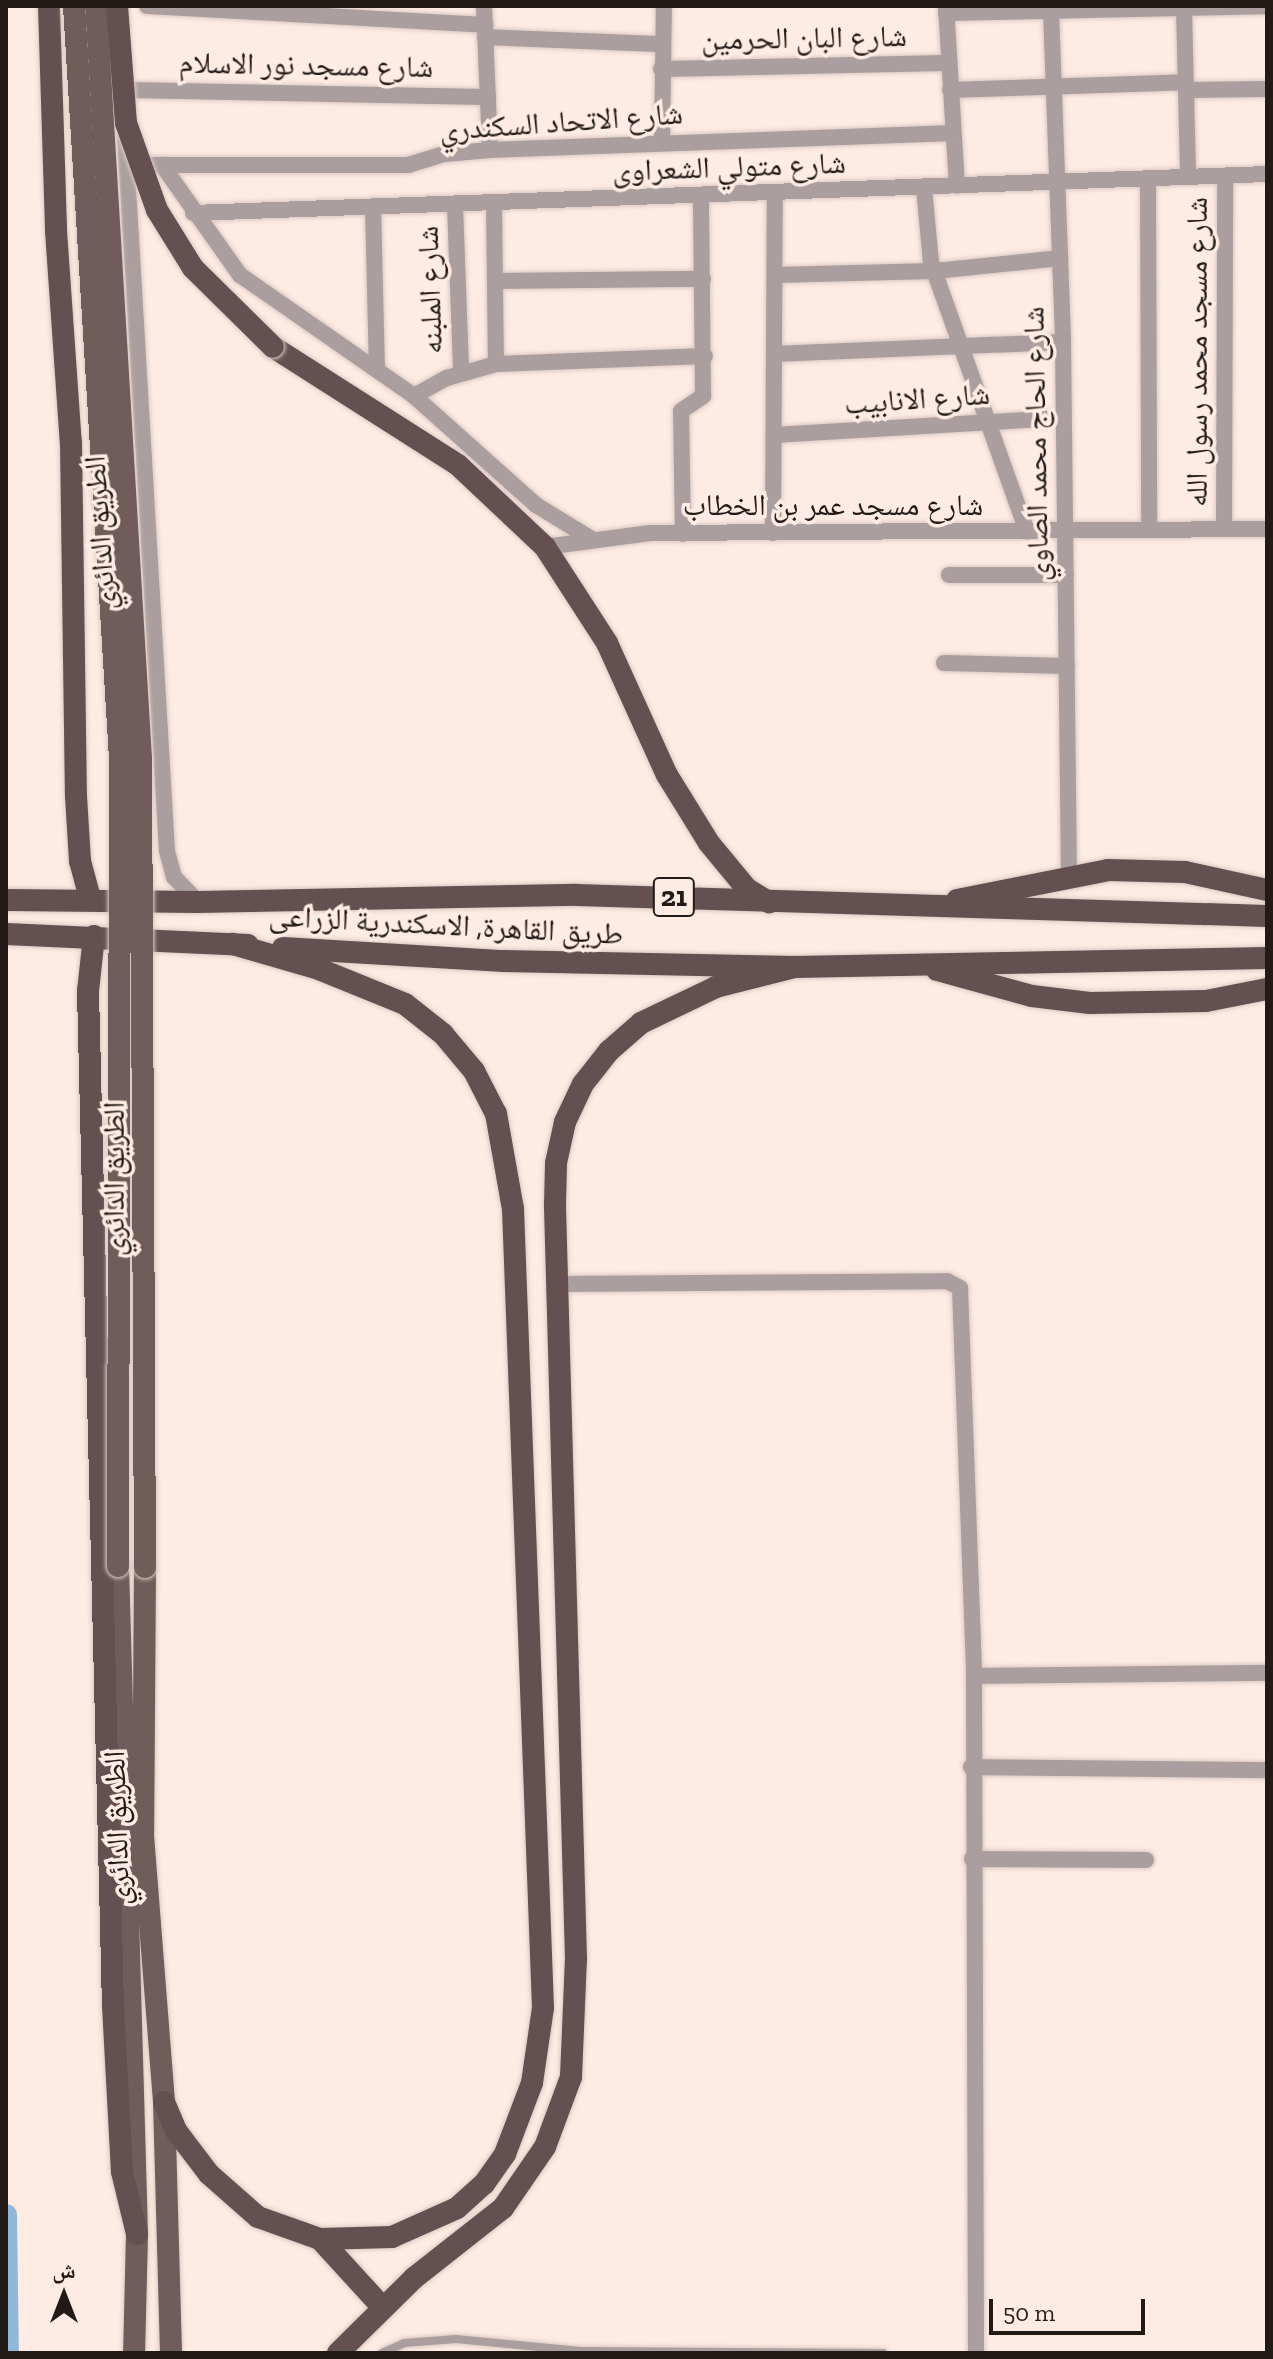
<!DOCTYPE html>
<meta charset="utf-8">
<style>
body{margin:0}
#map{position:relative;width:1273px;height:2359px;overflow:hidden;background:#feece4;font-family:"Zilla Slab","Noto Naskh Arabic",serif}
div>[style]{position:absolute}
.canal>*{height:22px;margin:-11px;padding:0 11px;transform-origin:11px;border-radius:11px;background:#92b7d9}
.roads{filter:drop-shadow(0 0 2px #dbcac3) drop-shadow(0 0 2px #dbcac3)}
.service>*{height:8px;margin:-4px;padding:0 4px;transform-origin:4px;border-radius:4px;background:#aa9e9e}
.minor>*{height:16px;margin:-8px;padding:0 8px;transform-origin:8px;border-radius:8px;background:#aa9e9e}
.primary>*{height:22px;margin:-11px;padding:0 11px;transform-origin:11px;border-radius:11px;background:#6f5c5b}
.trunk>*{height:22px;margin:-11px;padding:0 11px;transform-origin:11px;border-radius:11px;background:#645050}
.bridges{filter:drop-shadow(0 0 2px #dbcac3) drop-shadow(0 0 2px #dbcac3)}
.primary-bridge>*{height:22px;margin:-11px;padding:0 11px;transform-origin:11px;border-radius:11px;background:#6f5c5b}
.trunk-bridge>*{height:22px;margin:-11px;padding:0 11px;transform-origin:11px;border-radius:11px;background:#645050}
span{translate:-50% -50%;white-space:nowrap;text-align:center;line-height:1.15;-webkit-text-stroke:7px #feece4;paint-order:stroke}
.shield-label span{padding:2px 6px;background:#feece4;border:2px solid;border-radius:6px;-webkit-text-stroke-width:0}
.shield-label{font-size:28px;color:#221a17;font-weight:700}
.street-label{font-size:30px;color:#221a17}
.frame{position:absolute;inset:0;border:8px solid #221a17;pointer-events:none}
.north{position:absolute;left:24px;top:2255px;width:80px;height:80px;-webkit-text-stroke:6px #feece4;paint-order:stroke;rotate:0deg;font-size:22px;font-weight:700;line-height:32px;text-align:center;color:#221a17}
.north::after{content:'';display:block;margin:auto;width:28px;height:36px;background:#221a17;clip-path:polygon(50% 0,100% 100%,50% 72%,0 100%)}
.scale{position:absolute;left:989px;top:2299px;width:156px;height:36px;box-sizing:border-box;border:4px solid #221a17;border-top:0;padding-left:10px;font-size:24px;line-height:28px;white-space:nowrap;color:#221a17;-webkit-text-stroke:6px #feece4;paint-order:stroke}
</style>
<div id="map">
<div class="canal">
<i style="left:6px;top:2215px;width:138px;rotate:89.2deg"></i>
</div>
<div class="roads">
<div class="service">
<i style="left:382px;top:2353px;width:24px;rotate:-24deg"></i>
<i style="left:404px;top:2343px;width:52px;rotate:-4.4deg"></i>
<i style="left:456px;top:2339px;width:125px;rotate:5.5deg"></i>
<i style="left:580px;top:2351px;width:303px;rotate:0.4deg"></i>
</div>
<div class="minor">
<i style="left:147px;top:6px;width:339px;rotate:3.2deg"></i>
<i style="left:484px;top:6px;width:144px;rotate:87.6deg"></i>
<i style="left:946px;top:6px;width:180px;rotate:86.5deg"></i>
<i style="left:1184px;top:8px;width:169px;rotate:88.6deg"></i>
<i style="left:1051px;top:11px;width:331px;rotate:87.9deg"></i>
<i style="left:1063px;top:342px;width:534px;rotate:89.36deg"></i>
<i style="left:946px;top:13px;width:321px;rotate:-1.2deg"></i>
<i style="left:485px;top:37px;width:177px;rotate:2.3deg"></i>
<i style="left:661px;top:69px;width:287px;rotate:-1.2deg"></i>
<i style="left:123px;top:90px;width:365px;rotate:1.1deg"></i>
<i style="left:950px;top:90px;width:236px;rotate:-1.9deg"></i>
<i style="left:1186px;top:90px;width:81px;rotate:-0.7deg"></i>
<i style="left:125px;top:136px;width:716px;rotate:86.64deg"></i>
<i style="left:167px;top:851px;width:27px;rotate:75deg"></i>
<i style="left:174px;top:877px;width:35px;rotate:46deg"></i>
<i style="left:662px;top:142px;width:136px;rotate:-89.2deg"></i>
<i style="left:132px;top:165px;width:276px"></i>
<i style="left:408px;top:165px;width:39px;rotate:-17deg"></i>
<i style="left:445px;top:154px;width:45px;rotate:-5.1deg"></i>
<i style="left:490px;top:150px;width:463px;rotate:-2.1deg"></i>
<i style="left:162px;top:165px;width:135px;rotate:54.7deg"></i>
<i style="left:240px;top:275px;width:212px;rotate:34.8deg"></i>
<i style="left:414px;top:396px;width:164px;rotate:41.8deg"></i>
<i style="left:536px;top:505px;width:63px;rotate:31.4deg"></i>
<i style="left:1148px;top:178px;width:351px;rotate:89.8deg"></i>
<i style="left:924px;top:188px;width:74px;rotate:84.6deg"></i>
<i style="left:931px;top:262px;width:286px;rotate:70.4deg"></i>
<i style="left:494px;top:204px;width:160px;rotate:89.3deg"></i>
<i style="left:455px;top:205px;width:167px;rotate:87.9deg"></i>
<i style="left:373px;top:207px;width:162px;rotate:88.6deg"></i>
<i style="left:193px;top:213px;width:1075px;rotate:-2.08deg"></i>
<i style="left:775px;top:275px;width:160px;rotate:-1.4deg"></i>
<i style="left:935px;top:271px;width:126px;rotate:-5.9deg"></i>
<i style="left:495px;top:281px;width:208px;rotate:-0.6deg"></i>
<i style="left:774px;top:354px;width:289px;rotate:-2.4deg"></i>
<i style="left:414px;top:396px;width:38px;rotate:-29deg"></i>
<i style="left:447px;top:378px;width:51px;rotate:-15.9deg"></i>
<i style="left:496px;top:364px;width:209px;rotate:-2.2deg"></i>
<i style="left:774px;top:435px;width:290px;rotate:-3.4deg"></i>
<i style="left:1224px;top:529px;width:353px;rotate:-89.8deg"></i>
<i style="left:773px;top:533px;width:339px;rotate:-89.7deg"></i>
<i style="left:683px;top:534px;width:123px;rotate:-90.9deg"></i>
<i style="left:681px;top:411px;width:27px;rotate:-34deg"></i>
<i style="left:703px;top:396px;width:199px;rotate:-90.6deg"></i>
<i style="left:545px;top:547px;width:106px;rotate:-7.6deg"></i>
<i style="left:650px;top:533px;width:617px;rotate:-0.37deg"></i>
<i style="left:949px;top:575px;width:117px"></i>
<i style="left:944px;top:663px;width:123px;rotate:1.4deg"></i>
<i style="left:556px;top:1284px;width:391px;rotate:-0.4deg"></i>
<i style="left:947px;top:1281px;width:15px;rotate:28deg"></i>
<i style="left:960px;top:1288px;width:388px;rotate:87.9deg"></i>
<i style="left:974px;top:1676px;width:677px;rotate:89.83deg"></i>
<i style="left:974px;top:1676px;width:293px;rotate:-0.6deg"></i>
<i style="left:971px;top:1767px;width:296px;rotate:0.6deg"></i>
<i style="left:972px;top:1859px;width:174px;rotate:0.3deg"></i>
</div>
<div class="primary">
<i style="left:118px;top:1566px;width:668px;rotate:88.37deg"></i>
<i style="left:137px;top:2234px;width:119px;rotate:91.4deg"></i>
<i style="left:145px;top:1567px;width:268px;rotate:90.4deg"></i>
<i style="left:143px;top:1835px;width:268px;rotate:85.5deg"></i>
<i style="left:164px;top:2102px;width:251px;rotate:88.4deg"></i>
</div>
<div class="trunk">
<i style="left:49px;top:6px;width:225px;rotate:88.2deg"></i>
<i style="left:56px;top:231px;width:213px;rotate:86deg"></i>
<i style="left:71px;top:443px;width:353px;rotate:89.2deg"></i>
<i style="left:76px;top:796px;width:65px;rotate:86.5deg"></i>
<i style="left:80px;top:861px;width:39px;rotate:75deg"></i>
<i style="left:273px;top:347px;width:219px;rotate:32.5deg"></i>
<i style="left:458px;top:465px;width:120px;rotate:43.3deg"></i>
<i style="left:545px;top:547px;width:114px;rotate:57.1deg"></i>
<i style="left:607px;top:643px;width:145px;rotate:65.6deg"></i>
<i style="left:667px;top:775px;width:80px;rotate:58.3deg"></i>
<i style="left:709px;top:843px;width:60px;rotate:50.4deg"></i>
<i style="left:747px;top:889px;width:26px;rotate:31deg"></i>
<i style="left:6px;top:900px;width:192px;rotate:0.6deg"></i>
<i style="left:198px;top:902px;width:379px;rotate:-1.1deg"></i>
<i style="left:577px;top:895px;width:690px;rotate:1.74deg"></i>
<i style="left:957px;top:900px;width:154px;rotate:-11.2deg"></i>
<i style="left:1108px;top:870px;width:77px;rotate:1.5deg"></i>
<i style="left:1185px;top:872px;width:84px;rotate:12.4deg"></i>
<i style="left:6px;top:934px;width:242px;rotate:2.6deg"></i>
<i style="left:94px;top:936px;width:55px;rotate:96.2deg"></i>
<i style="left:88px;top:991px;width:1015px;rotate:88.59deg"></i>
<i style="left:113px;top:2006px;width:166px;rotate:86.9deg"></i>
<i style="left:122px;top:2172px;width:64px;rotate:76.4deg"></i>
<i style="left:283px;top:948px;width:221px;rotate:3.4deg"></i>
<i style="left:504px;top:961px;width:291px;rotate:1.2deg"></i>
<i style="left:795px;top:967px;width:472px;rotate:-1.1deg"></i>
<i style="left:937px;top:970px;width:98px;rotate:15.3deg"></i>
<i style="left:1032px;top:996px;width:58px;rotate:6.9deg"></i>
<i style="left:1090px;top:1003px;width:116px;rotate:-1deg"></i>
<i style="left:1206px;top:1001px;width:62px;rotate:-11.1deg"></i>
<i style="left:164px;top:2102px;width:33px;rotate:67deg"></i>
<i style="left:177px;top:2132px;width:53px;rotate:52.7deg"></i>
<i style="left:209px;top:2174px;width:65px;rotate:41.3deg"></i>
<i style="left:258px;top:2217px;width:66px;rotate:19.5deg"></i>
<i style="left:320px;top:2239px;width:72px;rotate:-1.6deg"></i>
<i style="left:392px;top:2237px;width:71px;rotate:-24deg"></i>
<i style="left:457px;top:2208px;width:36px;rotate:-42deg"></i>
<i style="left:484px;top:2184px;width:37px;rotate:-55deg"></i>
<i style="left:505px;top:2154px;width:76px;rotate:-69.2deg"></i>
<i style="left:532px;top:2083px;width:76px;rotate:-81.7deg"></i>
<i style="left:543px;top:2008px;width:800px;rotate:-92.15deg"></i>
<i style="left:513px;top:1209px;width:97px;rotate:-100.1deg"></i>
<i style="left:496px;top:1114px;width:48px;rotate:-117.1deg"></i>
<i style="left:474px;top:1071px;width:48px;rotate:-130deg"></i>
<i style="left:443px;top:1034px;width:48px;rotate:-141.7deg"></i>
<i style="left:405px;top:1004px;width:93px;rotate:-157.9deg"></i>
<i style="left:319px;top:969px;width:90px;rotate:-163.8deg"></i>
<i style="left:320px;top:2239px;width:92px;rotate:47.6deg"></i>
<i style="left:338px;top:2353px;width:107px;rotate:-44.6deg"></i>
<i style="left:414px;top:2278px;width:113px;rotate:-38.2deg"></i>
<i style="left:503px;top:2208px;width:74px;rotate:-55.5deg"></i>
<i style="left:545px;top:2147px;width:75px;rotate:-69.6deg"></i>
<i style="left:571px;top:2077px;width:118px;rotate:-87.6deg"></i>
<i style="left:576px;top:1959px;width:754px;rotate:-91.6deg"></i>
<i style="left:555px;top:1205px;width:42px;rotate:-88.6deg"></i>
<i style="left:556px;top:1163px;width:42px;rotate:-77.6deg"></i>
<i style="left:565px;top:1122px;width:42px;rotate:-64.7deg"></i>
<i style="left:583px;top:1084px;width:42px;rotate:-51.8deg"></i>
<i style="left:609px;top:1051px;width:43px;rotate:-41.2deg"></i>
<i style="left:641px;top:1023px;width:83px;rotate:-25.6deg"></i>
<i style="left:716px;top:987px;width:81px;rotate:-14.2deg"></i>
</div>
</div>
<div class="bridges">
<div class="primary-bridge">
<i style="left:74px;top:6px;width:754px;rotate:86.5deg"></i>
<i style="left:120px;top:759px;width:807px;rotate:90.14deg"></i>
<i style="left:96px;top:6px;width:754px;rotate:86.58deg"></i>
<i style="left:141px;top:759px;width:808px;rotate:89.72deg"></i>
</div>
<div class="trunk-bridge">
<i style="left:117px;top:6px;width:117px;rotate:85.6deg"></i>
<i style="left:126px;top:123px;width:92px;rotate:70.4deg"></i>
<i style="left:157px;top:210px;width:68px;rotate:58.2deg"></i>
<i style="left:193px;top:268px;width:112px;rotate:44.6deg"></i>
</div>
</div>
<div class="shield-label">
<span style="left:674px;top:897px">21</span>
</div>
<div class="street-label">
<span style="left:804px;top:38px;rotate:-1deg">شارع البان الحرمين</span>
<span style="left:306px;top:65px;rotate:1deg">شارع مسجد نور الاسلام</span>
<span style="left:561px;top:122px;rotate:-4deg">شارع الاتحاد السكندري</span>
<span style="left:729px;top:167px;rotate:-2deg">شارع متولي الشعراوى</span>
<span style="left:430px;top:290px;rotate:-92deg">شارع الملبنه</span>
<span style="left:1197px;top:352px;rotate:-90deg">شارع مسجد محمد رسول الله</span>
<span style="left:917px;top:399px;rotate:-4deg">شارع الانابيب</span>
<span style="left:1036px;top:444px;rotate:-91deg">شارع الحاج محمد الصاوي</span>
<span style="left:833px;top:505px">شارع مسجد عمر بن الخطاب</span>
<span style="left:100px;top:533px;rotate:-94deg">الطريق الدائري</span>
<span style="left:446px;top:925px;rotate:3deg">طريق القاهرة, الاسكندرية الزراعى</span>
<span style="left:114px;top:1179px;rotate:-90deg">الطريق الدائري</span>
<span style="left:117px;top:1828px;rotate:-92deg">الطريق الدائري</span>
</div>
<div class="frame"></div>
<div class="north">ش</div>
<div class="scale">50 m</div>
</div>
